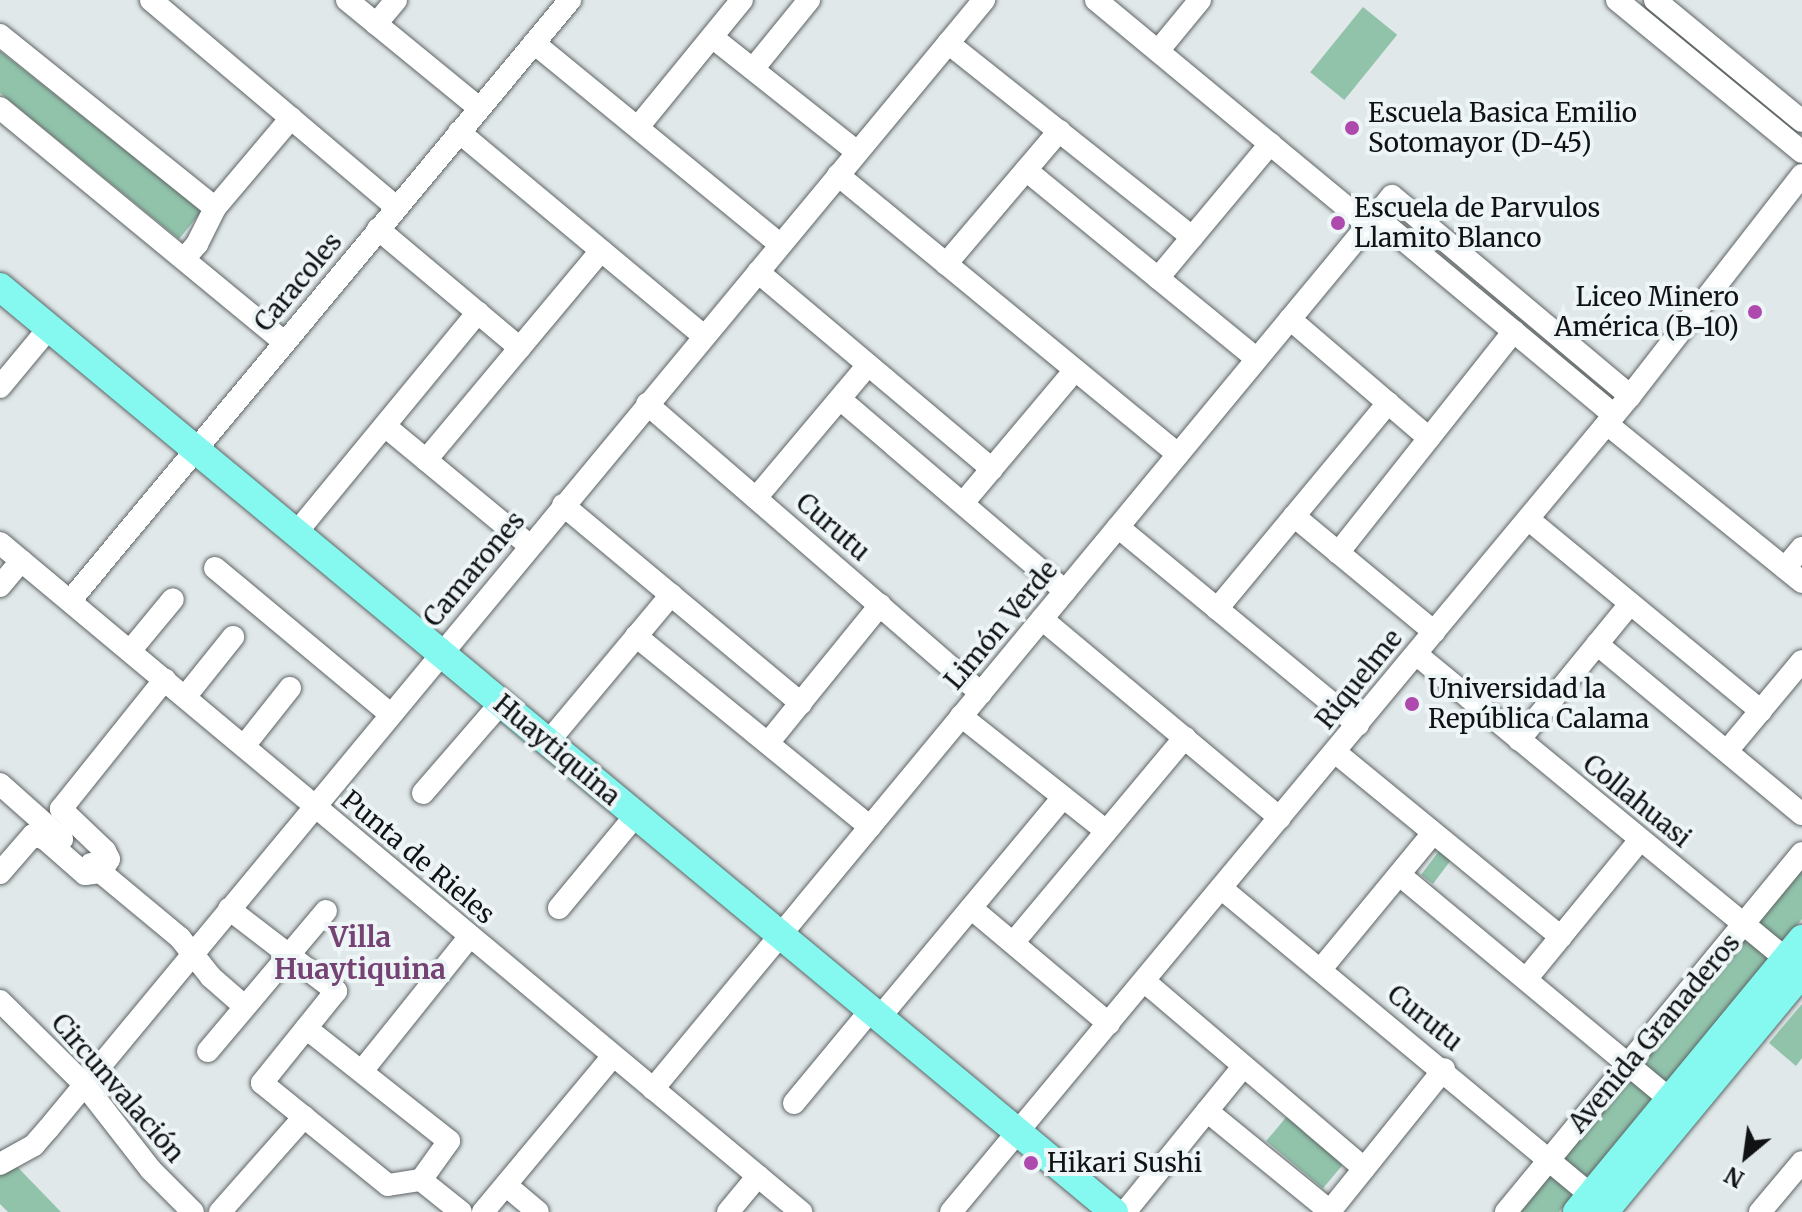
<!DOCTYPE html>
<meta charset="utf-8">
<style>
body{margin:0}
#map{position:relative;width:1802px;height:1212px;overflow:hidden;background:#e1e8e9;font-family:Merriweather,serif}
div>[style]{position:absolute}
.green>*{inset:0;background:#91c3ab;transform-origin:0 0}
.roads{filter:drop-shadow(0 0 2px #5e6465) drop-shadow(0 0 2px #5e6465)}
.minor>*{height:22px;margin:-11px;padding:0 11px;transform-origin:11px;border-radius:11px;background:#fff}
.major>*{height:28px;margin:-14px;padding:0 14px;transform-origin:14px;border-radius:14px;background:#85f8f0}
.dots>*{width:22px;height:22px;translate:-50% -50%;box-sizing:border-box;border:4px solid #eef5f7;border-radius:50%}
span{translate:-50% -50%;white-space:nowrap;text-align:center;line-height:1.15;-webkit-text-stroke:8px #eef5f7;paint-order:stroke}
.poi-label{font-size:26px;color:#101213}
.left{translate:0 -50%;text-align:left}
.right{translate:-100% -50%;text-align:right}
.street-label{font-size:26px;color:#101213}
.neighbourhood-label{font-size:28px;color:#754274;font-weight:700}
.north{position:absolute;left:1706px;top:1116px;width:80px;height:80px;-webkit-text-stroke:6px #eef5f7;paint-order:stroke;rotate:209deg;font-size:22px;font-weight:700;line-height:32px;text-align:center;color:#101213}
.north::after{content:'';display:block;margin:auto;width:28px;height:36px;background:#101213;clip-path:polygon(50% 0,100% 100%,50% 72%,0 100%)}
</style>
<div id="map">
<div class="green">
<i style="left:1363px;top:7px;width:44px;height:84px;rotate:39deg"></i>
<i style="clip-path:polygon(0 51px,202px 211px,179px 239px,0 93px)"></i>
<i style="left:1439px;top:851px;width:15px;height:30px;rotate:37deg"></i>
<i style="clip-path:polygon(1802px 864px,1802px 919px,1786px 939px,1777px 942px,1755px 925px)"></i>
<i style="clip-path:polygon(1745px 935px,1769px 953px,1769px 960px,1590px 1175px,1584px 1176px,1562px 1162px)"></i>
<i style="clip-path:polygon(1802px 1004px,1802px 1058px,1796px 1066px,1769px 1043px)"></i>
<i style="left:1288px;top:1115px;width:74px;height:34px;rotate:40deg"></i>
<i style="clip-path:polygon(0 1149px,61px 1212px,8px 1212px,0 1204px)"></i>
<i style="clip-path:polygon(1545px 1172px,1576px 1192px,1559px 1212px,1512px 1212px)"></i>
</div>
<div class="roads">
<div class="minor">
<i style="left:151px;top:0;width:321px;rotate:40.2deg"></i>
<i style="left:347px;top:0;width:171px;rotate:39.3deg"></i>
<i style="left:1096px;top:0;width:353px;rotate:39.6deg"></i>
<i style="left:1617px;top:0;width:239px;rotate:39.4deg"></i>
<i style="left:1655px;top:0;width:190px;rotate:39.5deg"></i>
<i style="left:376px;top:24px;width:31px;rotate:-50deg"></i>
<i style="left:0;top:35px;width:276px;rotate:38.8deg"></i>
<i style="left:712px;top:37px;width:185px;rotate:38.4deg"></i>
<i style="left:534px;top:43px;width:318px;rotate:39.3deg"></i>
<i style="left:948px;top:43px;width:312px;rotate:38.5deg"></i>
<i style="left:1158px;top:51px;width:66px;rotate:-50.5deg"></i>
<i style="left:753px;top:69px;width:89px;rotate:-50.9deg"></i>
<i style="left:0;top:108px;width:368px;rotate:39.5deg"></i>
<i style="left:638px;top:127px;width:164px;rotate:-50.7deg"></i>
<i style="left:459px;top:132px;width:319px;rotate:39.8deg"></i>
<i style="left:1026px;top:170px;width:298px;rotate:39.3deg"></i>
<i style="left:838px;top:175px;width:440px;rotate:39.4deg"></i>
<i style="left:1375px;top:216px;width:311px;rotate:39.8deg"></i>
<i style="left:378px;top:229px;width:185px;rotate:40deg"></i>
<i style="left:184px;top:259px;width:20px;rotate:-49deg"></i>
<i style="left:197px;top:244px;width:40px;rotate:-63.4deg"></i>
<i style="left:215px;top:208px;width:118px;rotate:-49.8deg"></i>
<i style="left:946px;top:264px;width:175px;rotate:-49.6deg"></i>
<i style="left:758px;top:272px;width:306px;rotate:40.1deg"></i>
<i style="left:1158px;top:278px;width:175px;rotate:-50.1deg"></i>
<i style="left:1290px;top:319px;width:183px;rotate:40.6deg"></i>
<i style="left:0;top:387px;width:77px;rotate:-50.3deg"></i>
<i style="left:840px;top:399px;width:296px;rotate:40.5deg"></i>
<i style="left:647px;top:404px;width:442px;rotate:40.9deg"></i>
<i style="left:1607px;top:424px;width:251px;rotate:39deg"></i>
<i style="left:385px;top:426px;width:188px;rotate:39.6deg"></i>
<i style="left:426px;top:460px;width:273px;rotate:-50.1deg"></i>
<i style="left:756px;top:498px;width:174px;rotate:-49.9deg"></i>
<i style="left:963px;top:503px;width:174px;rotate:-49.9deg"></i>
<i style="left:563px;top:505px;width:310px;rotate:39.8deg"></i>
<i style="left:1294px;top:516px;width:182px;rotate:39.6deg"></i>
<i style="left:1528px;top:519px;width:302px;rotate:39.5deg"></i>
<i style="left:1118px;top:527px;width:311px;rotate:39.5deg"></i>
<i style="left:296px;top:533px;width:286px;rotate:-50.5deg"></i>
<i style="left:0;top:543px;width:1044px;rotate:39.87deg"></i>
<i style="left:1338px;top:553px;width:283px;rotate:-51.6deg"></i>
<i style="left:215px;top:568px;width:228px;rotate:39.8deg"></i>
<i style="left:1785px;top:568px;width:26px;rotate:-50deg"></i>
<i style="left:0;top:586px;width:33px;rotate:-50deg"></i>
<i style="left:70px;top:601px;width:782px;rotate:-50.24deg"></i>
<i style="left:1217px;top:609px;width:268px;rotate:-50.3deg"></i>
<i style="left:1042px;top:619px;width:310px;rotate:39.9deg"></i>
<i style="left:636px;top:636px;width:302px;rotate:39.2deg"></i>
<i style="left:1597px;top:644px;width:266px;rotate:39.7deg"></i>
<i style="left:130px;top:651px;width:67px;rotate:-50.4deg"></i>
<i style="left:1416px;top:654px;width:480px;rotate:39.5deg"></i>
<i style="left:185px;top:697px;width:77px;rotate:-51.3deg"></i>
<i style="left:961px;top:716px;width:185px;rotate:38.4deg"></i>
<i style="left:1519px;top:740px;width:176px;rotate:-50.8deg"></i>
<i style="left:548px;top:742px;width:192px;rotate:-50.1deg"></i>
<i style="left:768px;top:743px;width:178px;rotate:-50.9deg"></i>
<i style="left:244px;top:746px;width:74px;rotate:-51.6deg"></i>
<i style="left:1727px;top:751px;width:117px;rotate:-50.2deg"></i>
<i style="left:1335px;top:752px;width:292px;rotate:39.3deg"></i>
<i style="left:0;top:784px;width:83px;rotate:41.6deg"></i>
<i style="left:423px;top:793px;width:119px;rotate:-49.1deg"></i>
<i style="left:91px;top:864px;width:116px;rotate:39.7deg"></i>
<i style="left:180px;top:938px;width:50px;rotate:51.5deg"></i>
<i style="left:211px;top:977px;width:44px;rotate:41.3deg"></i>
<i style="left:0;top:873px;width:50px;rotate:-49deg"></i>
<i style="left:33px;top:835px;width:13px;rotate:18deg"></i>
<i style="left:45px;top:839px;width:53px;rotate:41.2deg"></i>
<i style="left:85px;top:874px;width:16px;rotate:-7deg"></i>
<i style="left:101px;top:872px;width:15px;rotate:-58deg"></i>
<i style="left:109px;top:859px;width:9px;rotate:-117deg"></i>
<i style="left:105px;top:851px;width:61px;rotate:-136.3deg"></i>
<i style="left:61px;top:809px;width:166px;rotate:-51.3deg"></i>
<i style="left:1401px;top:876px;width:349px;rotate:39.7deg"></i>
<i style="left:1221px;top:888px;width:481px;rotate:39.7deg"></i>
<i style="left:559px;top:908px;width:121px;rotate:-50.4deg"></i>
<i style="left:971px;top:908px;width:180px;rotate:40deg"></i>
<i style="left:229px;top:909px;width:135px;rotate:37.5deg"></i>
<i style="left:336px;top:991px;width:118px;rotate:128.8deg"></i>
<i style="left:262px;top:1083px;width:162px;rotate:39deg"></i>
<i style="left:388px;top:1185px;width:33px;rotate:-9deg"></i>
<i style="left:421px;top:1180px;width:48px;rotate:-54.3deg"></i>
<i style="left:449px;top:1141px;width:182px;rotate:-141.7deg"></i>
<i style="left:1013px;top:943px;width:268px;rotate:-50.1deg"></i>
<i style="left:1321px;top:969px;width:176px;rotate:-50.5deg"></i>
<i style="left:1527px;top:978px;width:178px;rotate:-50.7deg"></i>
<i style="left:1144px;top:981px;width:289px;rotate:40.4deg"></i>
<i style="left:0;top:1001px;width:118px;rotate:44.7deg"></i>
<i style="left:84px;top:1084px;width:109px;rotate:52.1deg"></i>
<i style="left:151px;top:1170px;width:59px;rotate:45deg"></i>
<i style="left:880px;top:1017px;width:286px;rotate:-50.2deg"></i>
<i style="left:208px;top:1051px;width:183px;rotate:-49.9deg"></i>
<i style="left:362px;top:1071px;width:173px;rotate:-51.3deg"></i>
<i style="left:653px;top:1089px;width:1159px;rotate:-50.39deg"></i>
<i style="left:1392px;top:196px;width:311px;rotate:40deg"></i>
<i style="left:794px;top:1103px;width:121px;rotate:-50.4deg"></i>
<i style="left:1207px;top:1111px;width:160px;rotate:39.2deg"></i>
<i style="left:0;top:1164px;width:39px;rotate:-29deg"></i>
<i style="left:34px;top:1145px;width:21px;rotate:-49deg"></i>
<i style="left:48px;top:1129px;width:1467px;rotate:-50.34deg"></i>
<i style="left:421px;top:1180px;width:51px;rotate:38.7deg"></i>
<i style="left:507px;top:1186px;width:40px;rotate:40deg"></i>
<i style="left:1330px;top:1211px;width:182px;rotate:-51.2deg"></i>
<i style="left:220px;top:1212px;width:127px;rotate:-48.5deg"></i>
<i style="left:483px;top:1212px;width:203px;rotate:-50.2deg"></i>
<i style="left:728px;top:1212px;width:47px;rotate:-50.2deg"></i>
<i style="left:951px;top:1212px;width:1062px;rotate:-50.24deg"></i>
<i style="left:1630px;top:396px;width:280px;rotate:-52.1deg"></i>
<i style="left:1125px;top:1212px;width:187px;rotate:-50.9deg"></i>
<i style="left:1506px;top:1212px;width:465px;rotate:-50.5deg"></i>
<i style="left:1760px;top:1212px;width:65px;rotate:-50deg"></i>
</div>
<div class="major">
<i style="left:0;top:287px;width:1448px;rotate:39.7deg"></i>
<i style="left:1577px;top:1212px;width:354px;rotate:-50.5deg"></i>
<i style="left:1604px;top:1212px;width:310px;rotate:-50.4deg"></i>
</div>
</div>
<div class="dots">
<i style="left:1352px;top:128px;background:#ae49ae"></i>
<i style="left:1338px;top:223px;background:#ae49ae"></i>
<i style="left:1755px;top:312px;background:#ae49ae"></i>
<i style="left:1412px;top:704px;background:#ae49ae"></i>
<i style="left:1031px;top:1163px;background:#ae49ae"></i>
</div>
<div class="poi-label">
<span class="left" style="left:1368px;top:128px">Escuela Basica Emilio<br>Sotomayor (D-45)</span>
<span class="left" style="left:1354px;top:223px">Escuela de Parvulos<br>Llamito Blanco</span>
<span class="right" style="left:1739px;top:312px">Liceo Minero<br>América (B-10)</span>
<span class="left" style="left:1428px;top:704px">Universidad la<br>República Calama</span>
<span class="left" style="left:1047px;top:1163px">Hikari Sushi</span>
</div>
<div class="street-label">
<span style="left:298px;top:282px;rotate:-50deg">Caracoles</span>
<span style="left:833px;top:527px;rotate:41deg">Curutu</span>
<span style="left:474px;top:569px;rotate:-50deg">Camarones</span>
<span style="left:1001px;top:625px;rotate:-50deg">Limón Verde</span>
<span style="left:1359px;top:679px;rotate:-51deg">Riquelme</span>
<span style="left:557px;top:750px;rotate:40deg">Huaytiquina</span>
<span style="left:1637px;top:801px;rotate:39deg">Collahuasi</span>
<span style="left:418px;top:857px;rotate:40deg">Punta de Rieles</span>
<span style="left:1425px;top:1018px;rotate:39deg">Curutu</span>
<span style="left:1654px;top:1033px;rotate:-50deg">Avenida Granaderos</span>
<span style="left:118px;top:1088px;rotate:49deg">Circunvalación</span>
</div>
<div class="neighbourhood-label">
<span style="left:360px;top:953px">Villa<br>Huaytiquina</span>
</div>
<div class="north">N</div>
</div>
